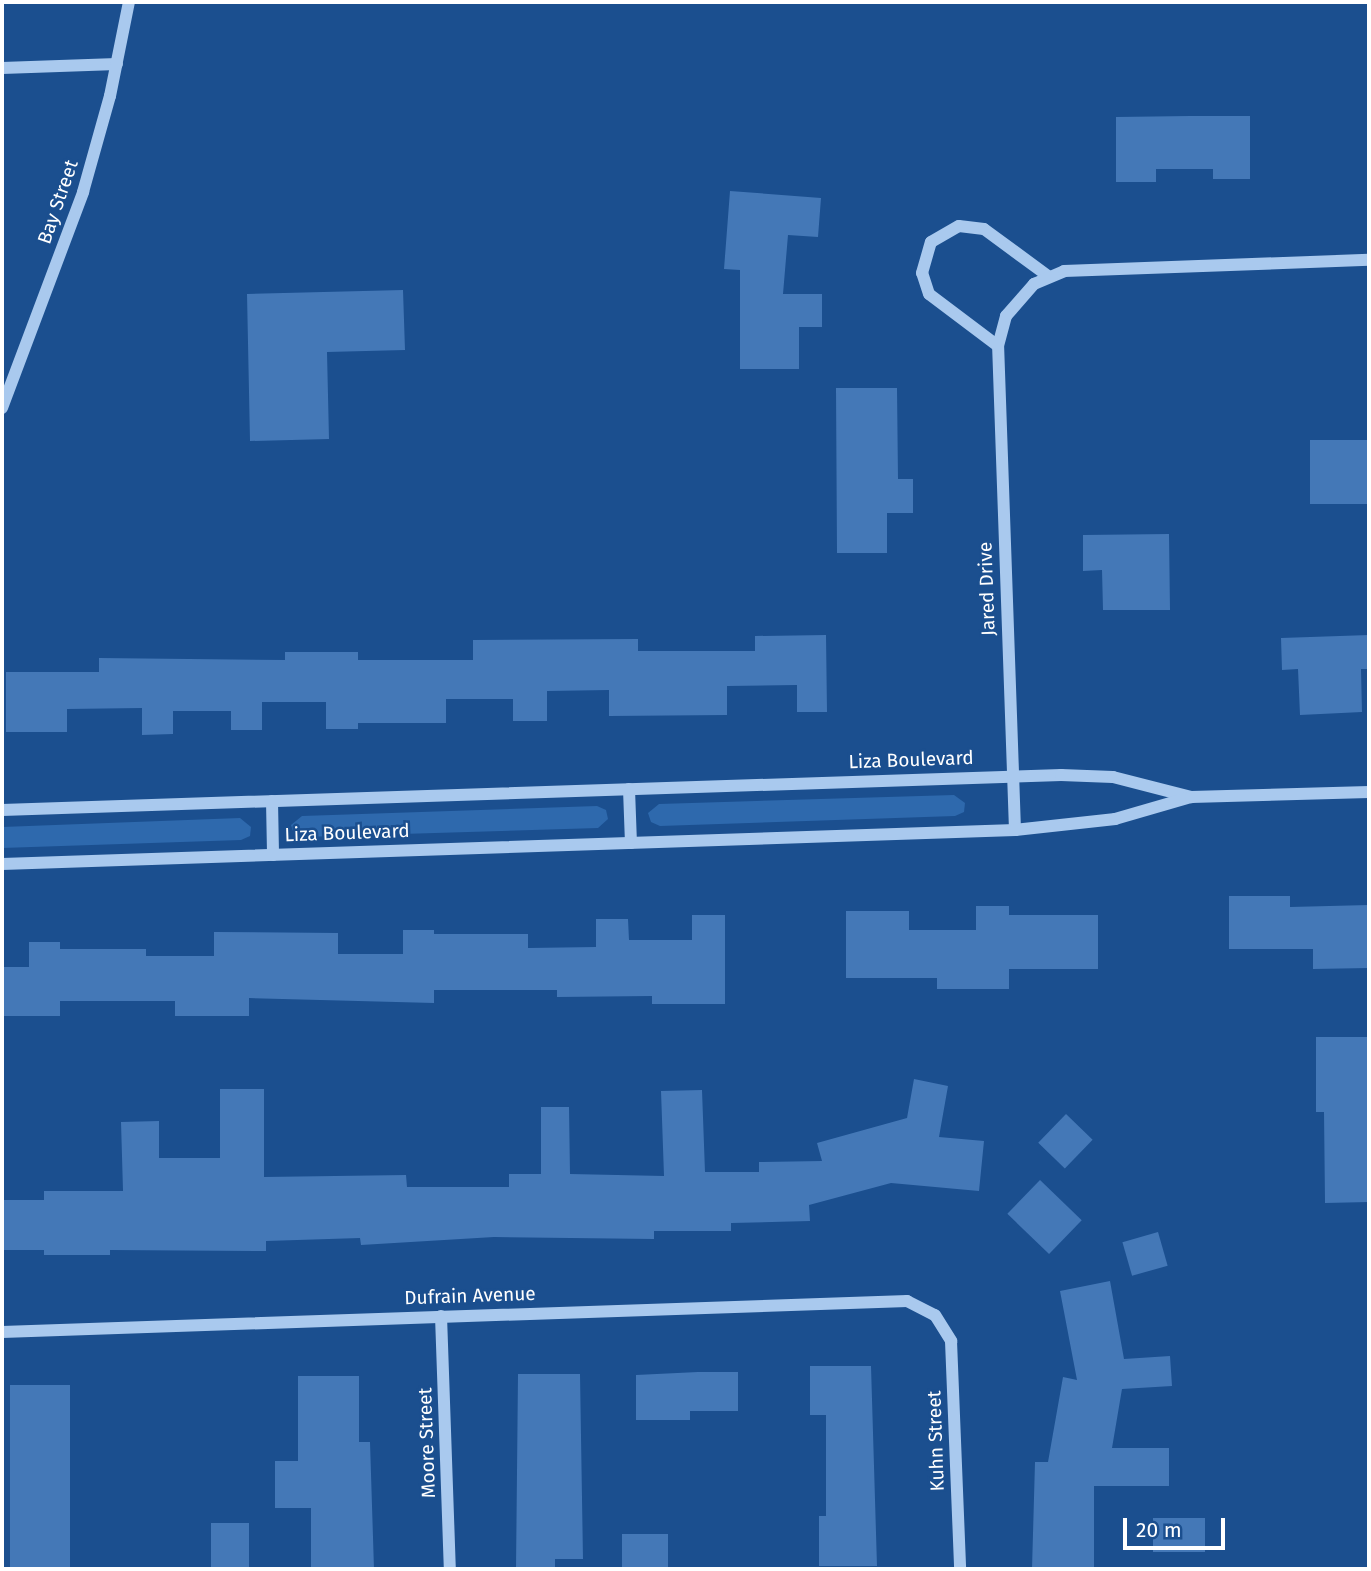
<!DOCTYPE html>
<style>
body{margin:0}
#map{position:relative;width:1371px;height:1571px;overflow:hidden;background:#1b4f8f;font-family:"Fira Sans",sans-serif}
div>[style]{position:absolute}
.green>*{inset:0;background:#2e69ad}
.building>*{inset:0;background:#4478b7;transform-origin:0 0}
.minor>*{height:12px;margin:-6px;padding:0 6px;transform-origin:6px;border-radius:6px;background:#a9c9ee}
span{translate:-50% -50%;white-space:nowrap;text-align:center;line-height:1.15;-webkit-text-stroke:5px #1b4f8f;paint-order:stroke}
.street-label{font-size:19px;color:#fff}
.frame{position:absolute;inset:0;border:4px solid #fff;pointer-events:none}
.scale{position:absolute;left:1123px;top:1518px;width:102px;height:32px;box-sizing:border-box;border:4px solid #fff;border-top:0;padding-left:9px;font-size:21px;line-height:24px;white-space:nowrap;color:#fff;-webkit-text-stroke:5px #1b4f8f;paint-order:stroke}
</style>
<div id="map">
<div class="green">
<i style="clip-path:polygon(954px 795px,965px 803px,964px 812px,955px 816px,660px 826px,651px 822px,648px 813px,659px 804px)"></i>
<i style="clip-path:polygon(597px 806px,606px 810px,608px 819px,598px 828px,302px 837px,294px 834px,291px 825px,302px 816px)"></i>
<i style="clip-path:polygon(240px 818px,251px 827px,250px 836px,241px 840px,2px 848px,2px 827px)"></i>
</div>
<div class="building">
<i style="clip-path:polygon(1190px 116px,1250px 116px,1250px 179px,1213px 179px,1213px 169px,1156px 169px,1156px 182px,1116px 182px,1116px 117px)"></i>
<i style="clip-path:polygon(730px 191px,821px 198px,818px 237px,788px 235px,783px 294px,822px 294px,822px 327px,799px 327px,799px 369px,740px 369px,740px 270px,724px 269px)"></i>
<i style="clip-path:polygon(403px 290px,405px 350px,327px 352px,329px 439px,250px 441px,247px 294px)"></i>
<i style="clip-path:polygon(836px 388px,897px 388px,898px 479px,913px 479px,913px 513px,887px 513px,887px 553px,837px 553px)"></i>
<i style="left:1310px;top:440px;width:59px;height:64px"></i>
<i style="clip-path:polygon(1169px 534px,1170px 610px,1103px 610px,1102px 570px,1083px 571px,1083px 535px)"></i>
<i style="clip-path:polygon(826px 635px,827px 712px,797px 712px,797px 685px,727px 686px,727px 715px,609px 716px,609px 690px,547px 691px,547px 721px,513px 721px,513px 699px,446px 699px,446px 723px,358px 723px,358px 729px,326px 729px,326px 702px,262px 702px,262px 730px,231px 730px,231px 711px,173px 711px,173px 734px,142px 735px,142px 708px,67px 709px,67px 732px,6px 732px,6px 672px,99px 672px,99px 658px,285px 660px,285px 652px,358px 652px,358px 660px,473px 660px,473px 640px,638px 639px,638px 651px,755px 651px,755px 636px)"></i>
<i style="clip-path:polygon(1369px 635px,1369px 669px,1361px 669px,1362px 712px,1300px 715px,1298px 669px,1282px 670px,1281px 638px)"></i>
<i style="clip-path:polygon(1229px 896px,1290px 896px,1290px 907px,1369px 905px,1369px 968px,1313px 969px,1313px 949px,1229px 949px)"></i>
<i style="clip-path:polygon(976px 906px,1009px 906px,1009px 915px,1098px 915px,1098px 969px,1009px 969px,1009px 989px,937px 989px,937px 978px,846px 978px,846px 911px,909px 911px,909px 930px,976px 930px)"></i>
<i style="clip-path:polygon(692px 915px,725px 915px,725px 1004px,652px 1004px,652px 996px,557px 997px,557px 990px,434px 990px,434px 1003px,249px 998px,249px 1016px,175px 1016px,175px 1001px,60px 1001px,60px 1016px,2px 1016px,2px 967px,29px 967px,29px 942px,60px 942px,60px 949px,146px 949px,146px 956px,214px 956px,214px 932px,338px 933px,338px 954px,403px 954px,403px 930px,434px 930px,434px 934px,528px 934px,528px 948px,596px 947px,596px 919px,628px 919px,629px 940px,692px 940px)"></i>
<i style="clip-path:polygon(1316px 1037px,1369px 1037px,1369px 1202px,1325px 1203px,1324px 1112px,1316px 1112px)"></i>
<i style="clip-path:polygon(914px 1079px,948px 1086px,939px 1137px,984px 1141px,979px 1191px,891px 1183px,809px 1205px,810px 1221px,731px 1223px,731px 1231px,654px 1231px,654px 1239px,494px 1237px,361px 1245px,360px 1238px,266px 1241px,266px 1251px,110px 1250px,110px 1255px,44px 1255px,44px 1250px,2px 1250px,2px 1200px,44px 1200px,44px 1191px,123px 1191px,121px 1122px,159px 1121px,159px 1158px,220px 1158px,220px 1089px,264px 1089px,264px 1177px,406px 1175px,407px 1187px,509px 1187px,509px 1174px,541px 1174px,541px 1107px,569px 1107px,570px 1174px,664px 1176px,661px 1091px,702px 1090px,705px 1172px,759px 1172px,759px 1162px,822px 1161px,817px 1143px,907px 1118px)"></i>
<i style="left:1066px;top:1114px;width:37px;height:40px;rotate:44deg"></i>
<i style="left:1040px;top:1180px;width:58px;height:47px;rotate:44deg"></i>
<i style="left:1158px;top:1232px;width:35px;height:37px;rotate:74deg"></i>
<i style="clip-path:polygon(1110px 1281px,1124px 1359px,1170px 1356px,1172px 1386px,1122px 1389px,1112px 1448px,1169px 1448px,1169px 1486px,1094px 1486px,1094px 1569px,1032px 1569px,1035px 1462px,1048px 1462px,1063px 1377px,1077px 1380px,1060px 1291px)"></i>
<i style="clip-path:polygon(810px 1366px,871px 1366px,877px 1566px,819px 1566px,819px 1516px,826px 1516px,826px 1415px,810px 1415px)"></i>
<i style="clip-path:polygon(698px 1372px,738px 1372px,738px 1411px,690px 1411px,690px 1420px,636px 1420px,636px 1375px)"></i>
<i style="clip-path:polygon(518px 1374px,580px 1374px,583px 1559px,555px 1559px,555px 1569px,516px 1569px)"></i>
<i style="clip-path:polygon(298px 1376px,359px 1376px,359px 1442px,370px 1442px,374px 1569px,311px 1569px,311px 1508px,275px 1508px,275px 1461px,298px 1461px)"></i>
<i style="left:10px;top:1385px;width:60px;height:184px"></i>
<i style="left:1153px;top:1518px;width:52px;height:34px"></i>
<i style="left:211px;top:1523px;width:38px;height:45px"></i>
<i style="left:622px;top:1534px;width:46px;height:35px"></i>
</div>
<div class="minor">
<i style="left:2px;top:68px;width:115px;rotate:-2deg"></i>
<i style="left:998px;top:346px;width:86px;rotate:-143deg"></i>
<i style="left:929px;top:294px;width:22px;rotate:-108deg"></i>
<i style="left:922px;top:273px;width:32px;rotate:-74deg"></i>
<i style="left:931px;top:242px;width:32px;rotate:-30deg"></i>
<i style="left:959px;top:226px;width:25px;rotate:7deg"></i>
<i style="left:984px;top:229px;width:79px;rotate:36.3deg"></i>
<i style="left:2px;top:408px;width:231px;rotate:-69.4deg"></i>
<i style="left:83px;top:192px;width:100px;rotate:-74.3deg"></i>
<i style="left:110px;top:96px;width:96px;rotate:-78.6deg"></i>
<i style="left:629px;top:789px;width:54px;rotate:87.9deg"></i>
<i style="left:272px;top:801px;width:54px;rotate:88.9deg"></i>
<i style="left:2px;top:810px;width:1060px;rotate:-1.89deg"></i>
<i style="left:1061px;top:775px;width:52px;rotate:2.2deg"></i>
<i style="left:1113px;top:777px;width:81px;rotate:14.4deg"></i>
<i style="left:1015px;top:830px;width:484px;rotate:-92deg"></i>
<i style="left:998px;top:346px;width:31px;rotate:-75deg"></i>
<i style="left:1006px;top:316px;width:43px;rotate:-48.8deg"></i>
<i style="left:1034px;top:284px;width:33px;rotate:-23deg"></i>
<i style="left:1064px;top:271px;width:305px;rotate:-2.1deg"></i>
<i style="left:2px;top:864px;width:1014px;rotate:-1.92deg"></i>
<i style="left:1015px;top:830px;width:101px;rotate:-6.3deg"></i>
<i style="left:1115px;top:819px;width:79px;rotate:-16.1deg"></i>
<i style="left:1191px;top:797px;width:178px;rotate:-1.6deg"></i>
<i style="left:441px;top:1316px;width:253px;rotate:88deg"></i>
<i style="left:2px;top:1332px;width:906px;rotate:-1.96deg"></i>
<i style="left:907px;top:1301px;width:31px;rotate:27deg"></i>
<i style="left:935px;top:1315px;width:31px;rotate:58deg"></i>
<i style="left:951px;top:1341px;width:228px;rotate:87.7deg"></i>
</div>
<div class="street-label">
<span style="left:58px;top:202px;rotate:-71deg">Bay Street</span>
<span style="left:987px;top:589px;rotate:-92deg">Jared Drive</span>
<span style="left:911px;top:760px;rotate:-2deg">Liza Boulevard</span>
<span style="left:347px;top:833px;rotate:-2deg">Liza Boulevard</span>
<span style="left:470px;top:1296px;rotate:-2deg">Dufrain Avenue</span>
<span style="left:936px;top:1441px;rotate:-92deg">Kuhn Street</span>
<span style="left:427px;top:1443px;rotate:-92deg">Moore Street</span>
</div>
<div class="frame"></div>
<div class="scale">20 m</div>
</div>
